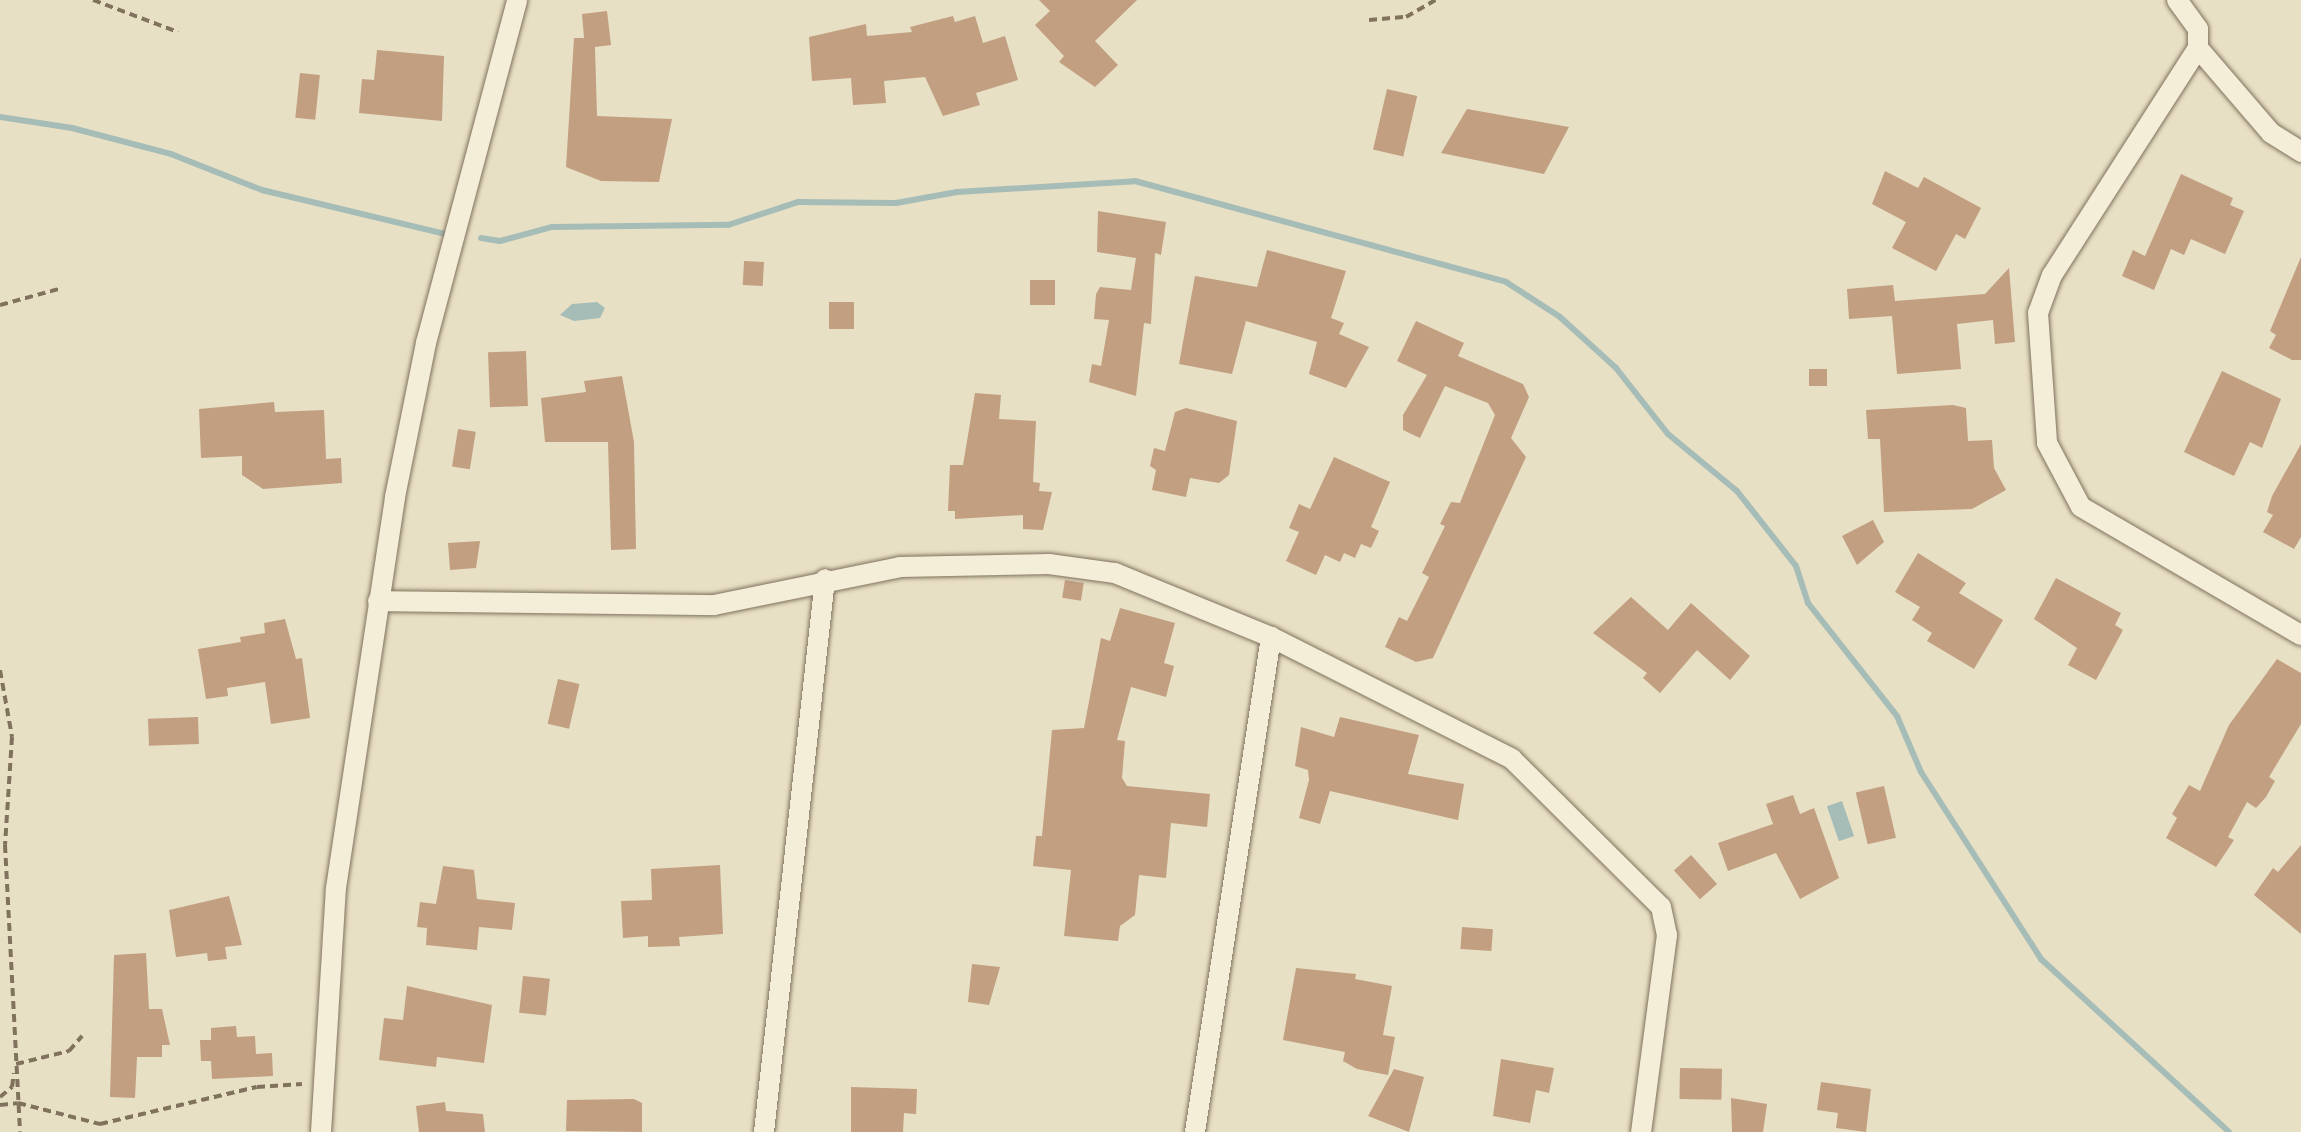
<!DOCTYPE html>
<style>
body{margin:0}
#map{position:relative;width:2301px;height:1132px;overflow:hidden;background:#e8e0c5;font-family:"IBM Plex Serif",serif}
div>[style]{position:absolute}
.water>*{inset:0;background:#a6bcb7;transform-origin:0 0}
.stream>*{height:6px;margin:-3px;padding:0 3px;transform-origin:3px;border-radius:3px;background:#a6bcb7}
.building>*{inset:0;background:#c19f80;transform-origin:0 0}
.path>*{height:4px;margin-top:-2px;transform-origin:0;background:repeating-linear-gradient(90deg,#80725d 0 8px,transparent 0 13px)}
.roads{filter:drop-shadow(0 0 2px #80725d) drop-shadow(0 0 2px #80725d)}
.street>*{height:20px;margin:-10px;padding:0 10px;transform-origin:10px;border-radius:10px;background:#f4edd7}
span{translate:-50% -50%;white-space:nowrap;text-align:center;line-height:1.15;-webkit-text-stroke:8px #f0ead4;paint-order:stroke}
</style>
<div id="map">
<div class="water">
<i style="clip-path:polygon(597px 302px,605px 308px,600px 318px,574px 321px,560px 315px,572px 304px)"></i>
<i style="left:1842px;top:801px;width:37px;height:16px;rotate:71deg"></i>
</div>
<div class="stream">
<i style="left:0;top:117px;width:73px;rotate:8.7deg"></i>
<i style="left:72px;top:128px;width:102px;rotate:14.7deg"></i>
<i style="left:171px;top:154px;width:98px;rotate:21.6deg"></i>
<i style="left:262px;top:190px;width:188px;rotate:13.5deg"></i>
<i style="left:481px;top:238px;width:19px;rotate:9deg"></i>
<i style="left:500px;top:241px;width:54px;rotate:-15.1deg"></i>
<i style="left:552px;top:227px;width:176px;rotate:-0.7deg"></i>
<i style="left:728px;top:225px;width:74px;rotate:-18.2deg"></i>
<i style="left:798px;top:202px;width:98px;rotate:0.6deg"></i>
<i style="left:896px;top:203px;width:62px;rotate:-10.2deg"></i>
<i style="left:957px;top:192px;width:178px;rotate:-3.5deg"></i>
<i style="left:1135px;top:181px;width:385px;rotate:15.2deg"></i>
<i style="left:1506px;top:282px;width:64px;rotate:32.9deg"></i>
<i style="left:1560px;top:317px;width:76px;rotate:42.3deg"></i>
<i style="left:1616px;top:368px;width:84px;rotate:51.8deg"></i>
<i style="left:1668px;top:434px;width:89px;rotate:39.6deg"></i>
<i style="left:1737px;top:491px;width:95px;rotate:51.8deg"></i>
<i style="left:1796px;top:566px;width:39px;rotate:72deg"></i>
<i style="left:1808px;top:603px;width:144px;rotate:51.8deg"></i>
<i style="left:1897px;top:716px;width:61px;rotate:66.8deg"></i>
<i style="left:1921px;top:772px;width:222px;rotate:57.3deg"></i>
<i style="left:2041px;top:959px;width:255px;rotate:42.6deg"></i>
</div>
<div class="building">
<i style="clip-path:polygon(1039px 0,1137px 0,1095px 41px,1118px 65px,1095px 87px,1059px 62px,1064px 56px,1035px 25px,1050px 11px)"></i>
<i style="clip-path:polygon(607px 11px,611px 45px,595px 47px,597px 116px,672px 119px,659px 182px,601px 181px,566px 167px,574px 38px,584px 38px,582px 14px)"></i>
<i style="clip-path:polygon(953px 16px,955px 22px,975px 16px,983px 43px,1005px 36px,1018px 80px,976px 93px,980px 105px,943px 116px,925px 77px,884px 81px,886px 103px,853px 105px,851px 78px,812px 81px,809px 37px,866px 24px,867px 36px,912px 32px,910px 27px)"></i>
<i style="clip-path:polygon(377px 50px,444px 56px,442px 121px,359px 113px,362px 79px,374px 80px)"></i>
<i style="left:300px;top:73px;width:20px;height:45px;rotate:6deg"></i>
<i style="left:1387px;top:89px;width:31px;height:62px;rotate:13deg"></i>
<i style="clip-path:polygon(1467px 109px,1569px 127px,1544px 174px,1441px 153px)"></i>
<i style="clip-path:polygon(1885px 171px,1918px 188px,1924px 177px,1981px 208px,1965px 239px,1956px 234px,1936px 271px,1892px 248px,1906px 222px,1872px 204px)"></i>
<i style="clip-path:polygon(2181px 174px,2233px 198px,2230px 205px,2244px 211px,2225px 254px,2191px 239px,2184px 255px,2171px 249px,2154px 290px,2122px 276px,2133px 250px,2145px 256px)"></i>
<i style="clip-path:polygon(1098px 211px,1166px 222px,1161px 255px,1155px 253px,1151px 324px,1144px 323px,1136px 396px,1089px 382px,1092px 364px,1101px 366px,1109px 320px,1094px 319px,1096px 294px,1100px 287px,1131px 290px,1136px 258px,1097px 252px)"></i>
<i style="clip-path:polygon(1267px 250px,1346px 271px,1331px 318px,1344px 323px,1339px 334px,1369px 347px,1346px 388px,1309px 374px,1317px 342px,1246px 321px,1232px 374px,1179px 364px,1195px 276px,1257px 287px)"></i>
<i style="clip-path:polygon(2301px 257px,2301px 360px,2292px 360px,2269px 348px,2276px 335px,2270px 331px)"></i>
<i style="left:744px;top:261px;width:20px;height:24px;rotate:3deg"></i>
<i style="clip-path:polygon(2009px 268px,2015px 342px,1995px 344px,1993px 320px,1957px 324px,1961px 369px,1897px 374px,1892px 316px,1849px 319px,1847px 289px,1893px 285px,1895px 301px,1985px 294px)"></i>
<i style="left:1030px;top:280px;width:25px;height:25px"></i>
<i style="left:854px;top:302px;width:27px;height:25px;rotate:90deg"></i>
<i style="clip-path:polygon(1416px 321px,1464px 343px,1458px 356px,1523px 384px,1529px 397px,1511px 438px,1526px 457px,1433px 658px,1416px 662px,1385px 647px,1399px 617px,1407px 621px,1429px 577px,1422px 573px,1445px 526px,1440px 524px,1451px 502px,1460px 503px,1495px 415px,1488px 403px,1445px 386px,1420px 438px,1403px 430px,1403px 415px,1427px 375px,1397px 361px)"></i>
<i style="left:526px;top:351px;width:55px;height:38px;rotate:88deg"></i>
<i style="left:1809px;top:369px;width:18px;height:17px"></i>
<i style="clip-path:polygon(2222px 371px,2281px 399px,2262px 448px,2250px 442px,2234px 476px,2184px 452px)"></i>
<i style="clip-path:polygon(622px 376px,634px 442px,636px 549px,611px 550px,608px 442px,545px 442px,541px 398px,586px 392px,584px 381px)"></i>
<i style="clip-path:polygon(975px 393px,1001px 395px,999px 419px,1036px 421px,1033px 482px,1040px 483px,1039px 491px,1052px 492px,1043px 530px,1023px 529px,1023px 515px,955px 519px,955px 511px,948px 511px,950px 465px,963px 465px)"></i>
<i style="clip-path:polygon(274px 402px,275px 412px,324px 410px,326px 459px,341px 458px,342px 483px,263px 489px,242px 475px,242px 456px,201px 458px,199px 409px)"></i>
<i style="clip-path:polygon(1953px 405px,1966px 408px,1968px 441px,1992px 440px,1994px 468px,2006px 490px,1972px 509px,1884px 512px,1880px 439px,1868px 439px,1866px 410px)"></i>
<i style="clip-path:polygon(1186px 408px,1237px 421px,1229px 475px,1219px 483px,1190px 478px,1186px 497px,1152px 490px,1156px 470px,1150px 466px,1154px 448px,1165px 451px,1175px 412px)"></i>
<i style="left:458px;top:429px;width:18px;height:38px;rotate:9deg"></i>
<i style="clip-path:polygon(2301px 444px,2301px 537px,2294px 549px,2263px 532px,2273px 515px,2267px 512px,2272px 496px)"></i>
<i style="clip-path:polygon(1334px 457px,1390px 482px,1371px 527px,1379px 531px,1371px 548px,1361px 544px,1355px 558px,1344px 553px,1340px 562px,1325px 555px,1316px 575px,1286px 561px,1299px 532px,1289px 528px,1299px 504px,1310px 509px)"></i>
<i style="clip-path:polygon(1873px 520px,1884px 542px,1857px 565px,1842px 536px)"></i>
<i style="clip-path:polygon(480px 541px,476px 568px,450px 570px,448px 543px)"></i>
<i style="clip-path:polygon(1918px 553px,1966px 583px,1959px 593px,2003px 620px,1974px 669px,1927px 641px,1932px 633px,1912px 620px,1920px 607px,1895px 592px)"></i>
<i style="clip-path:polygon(2056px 578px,2121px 613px,2115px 625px,2123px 630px,2096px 680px,2068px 665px,2077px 648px,2034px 619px)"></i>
<i style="left:1065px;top:580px;width:19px;height:18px;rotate:9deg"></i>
<i style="clip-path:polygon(1631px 597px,1668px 630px,1691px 603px,1750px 656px,1730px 680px,1697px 650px,1660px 693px,1643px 678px,1647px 673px,1593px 633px)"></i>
<i style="clip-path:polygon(1120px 608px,1175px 623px,1164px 663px,1174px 666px,1166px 697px,1131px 687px,1117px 740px,1125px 741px,1122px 778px,1127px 786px,1210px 794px,1207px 827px,1171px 823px,1166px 878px,1139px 875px,1135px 915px,1120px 926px,1118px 941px,1064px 936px,1071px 870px,1033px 866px,1036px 836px,1042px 836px,1052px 730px,1084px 728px,1101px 638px,1110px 641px)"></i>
<i style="clip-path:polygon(285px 619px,296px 659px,302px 658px,310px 718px,271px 724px,265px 682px,227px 688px,228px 696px,206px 699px,198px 649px,241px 642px,240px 637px,265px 633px,264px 623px)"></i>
<i style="clip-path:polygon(2277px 659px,2301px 673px,2301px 724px,2269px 777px,2275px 781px,2266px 797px,2256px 808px,2247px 802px,2228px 837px,2234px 840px,2216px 867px,2166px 838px,2177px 818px,2172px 814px,2189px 785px,2200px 791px,2229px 725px)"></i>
<i style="left:558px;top:679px;width:22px;height:46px;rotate:13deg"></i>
<i style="left:198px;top:717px;width:27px;height:50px;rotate:88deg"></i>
<i style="clip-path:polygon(1340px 717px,1419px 735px,1408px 774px,1464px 784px,1458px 820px,1330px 791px,1320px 824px,1299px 818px,1309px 780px,1308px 770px,1295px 766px,1301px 727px,1334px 737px)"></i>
<i style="left:1884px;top:786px;width:53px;height:29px;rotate:77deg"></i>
<i style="clip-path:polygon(1793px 795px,1800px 814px,1814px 808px,1839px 878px,1800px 899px,1776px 853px,1728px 871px,1718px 843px,1773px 824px,1766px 804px)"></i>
<i style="clip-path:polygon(2301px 845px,2301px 934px,2254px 895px,2273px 868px,2278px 872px)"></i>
<i style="left:1691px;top:855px;width:39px;height:23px;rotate:48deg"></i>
<i style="clip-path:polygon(720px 865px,723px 934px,679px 937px,680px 946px,648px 947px,648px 936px,623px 938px,621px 901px,652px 900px,651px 869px)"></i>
<i style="clip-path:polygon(443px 866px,474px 870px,477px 899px,515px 903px,512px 930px,479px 927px,477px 950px,426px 945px,427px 928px,417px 927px,420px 902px,436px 904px)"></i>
<i style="clip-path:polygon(229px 896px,242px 945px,225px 947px,227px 959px,208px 961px,207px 953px,176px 957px,169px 910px)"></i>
<i style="left:1462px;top:927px;width:31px;height:22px;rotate:4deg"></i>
<i style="clip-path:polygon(146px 953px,149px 1009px,162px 1009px,170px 1045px,162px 1045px,162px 1057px,137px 1057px,135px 1098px,110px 1097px,114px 955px)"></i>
<i style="clip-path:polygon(972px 964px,1000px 967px,989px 1005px,968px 1002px)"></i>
<i style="clip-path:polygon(1296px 968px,1356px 974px,1355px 979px,1392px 986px,1383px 1035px,1395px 1037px,1388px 1075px,1357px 1069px,1343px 1061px,1345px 1052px,1283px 1040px)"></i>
<i style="left:523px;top:976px;width:27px;height:37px;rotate:6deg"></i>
<i style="clip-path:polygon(407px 986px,492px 1005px,484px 1063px,437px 1057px,436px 1067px,379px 1060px,384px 1018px,403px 1020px)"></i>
<i style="clip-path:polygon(236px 1026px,237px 1037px,255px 1036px,256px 1054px,272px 1053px,273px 1076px,212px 1079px,211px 1061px,201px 1061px,200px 1040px,211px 1040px,211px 1028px)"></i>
<i style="clip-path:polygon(1501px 1059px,1554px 1068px,1549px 1093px,1536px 1090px,1530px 1123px,1493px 1116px)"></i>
<i style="left:1680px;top:1068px;width:42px;height:31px;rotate:1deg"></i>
<i style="clip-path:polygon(1394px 1069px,1424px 1077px,1409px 1132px,1368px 1116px)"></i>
<i style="clip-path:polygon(1821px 1082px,1871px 1089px,1866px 1132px,1836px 1128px,1838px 1113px,1817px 1110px)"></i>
<i style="clip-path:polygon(851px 1087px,917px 1089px,916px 1114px,904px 1113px,903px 1132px,851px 1132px)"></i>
<i style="clip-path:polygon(1731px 1098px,1767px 1104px,1763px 1132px,1732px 1132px)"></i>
<i style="clip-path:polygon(634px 1099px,642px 1103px,642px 1132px,566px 1131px,567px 1100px)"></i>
<i style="clip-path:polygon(445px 1102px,446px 1111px,483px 1114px,485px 1132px,419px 1132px,416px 1106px)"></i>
</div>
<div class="path">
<i style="left:93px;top:0;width:91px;rotate:20.6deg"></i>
<i style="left:1369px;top:20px;width:37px;rotate:-5deg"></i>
<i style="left:1406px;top:17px;width:34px;rotate:-30deg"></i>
<i style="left:0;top:305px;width:64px;rotate:-15.3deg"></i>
<i style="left:0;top:670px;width:68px;rotate:79.8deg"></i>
<i style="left:12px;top:737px;width:108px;rotate:93.7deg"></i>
<i style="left:5px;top:845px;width:287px;rotate:87deg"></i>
<i style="left:16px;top:1064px;width:55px;rotate:-13.8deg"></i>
<i style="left:69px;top:1051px;width:20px;rotate:-49deg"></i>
<i style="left:0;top:1097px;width:16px;rotate:-40deg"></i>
<i style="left:12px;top:1087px;width:14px;rotate:-82deg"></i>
<i style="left:0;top:1105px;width:18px;rotate:-6deg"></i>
<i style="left:18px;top:1103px;width:85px;rotate:14.4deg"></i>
<i style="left:100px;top:1124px;width:161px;rotate:-13.3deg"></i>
<i style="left:257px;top:1087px;width:45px;rotate:-3.8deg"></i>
</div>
<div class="roads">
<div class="street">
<i style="left:2177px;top:0;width:36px;rotate:54deg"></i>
<i style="left:2198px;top:29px;width:19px;rotate:90deg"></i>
<i style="left:2198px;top:48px;width:270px;rotate:122.7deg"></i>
<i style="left:2052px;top:275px;width:40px;rotate:110.2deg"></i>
<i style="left:2038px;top:313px;width:130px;rotate:86deg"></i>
<i style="left:2047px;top:443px;width:72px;rotate:62deg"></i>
<i style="left:2081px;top:507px;width:255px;rotate:30.2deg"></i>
<i style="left:2198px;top:48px;width:112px;rotate:49.3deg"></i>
<i style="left:2271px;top:133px;width:36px;rotate:32deg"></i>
<i style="left:378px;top:601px;width:336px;rotate:0.7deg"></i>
<i style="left:714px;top:605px;width:190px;rotate:-11.5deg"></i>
<i style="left:900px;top:567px;width:149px;rotate:-1.2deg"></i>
<i style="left:1049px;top:564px;width:67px;rotate:7.8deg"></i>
<i style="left:1115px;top:573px;width:169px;rotate:22.3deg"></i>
<i style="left:1271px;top:637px;width:270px;rotate:26.8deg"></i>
<i style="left:1512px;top:759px;width:210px;rotate:44.8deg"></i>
<i style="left:1661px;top:907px;width:29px;rotate:78deg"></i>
<i style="left:1667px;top:935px;width:199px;rotate:97.5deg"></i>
<i style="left:321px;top:1132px;width:244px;rotate:-86.5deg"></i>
<i style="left:336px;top:888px;width:395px;rotate:-81.4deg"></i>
<i style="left:395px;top:497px;width:157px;rotate:-78.6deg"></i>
<i style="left:426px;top:343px;width:355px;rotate:-75.1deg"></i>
<i style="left:764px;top:1132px;width:556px;rotate:-83.71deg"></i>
<i style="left:1195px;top:1132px;width:501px;rotate:-81.27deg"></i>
</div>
</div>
</div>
